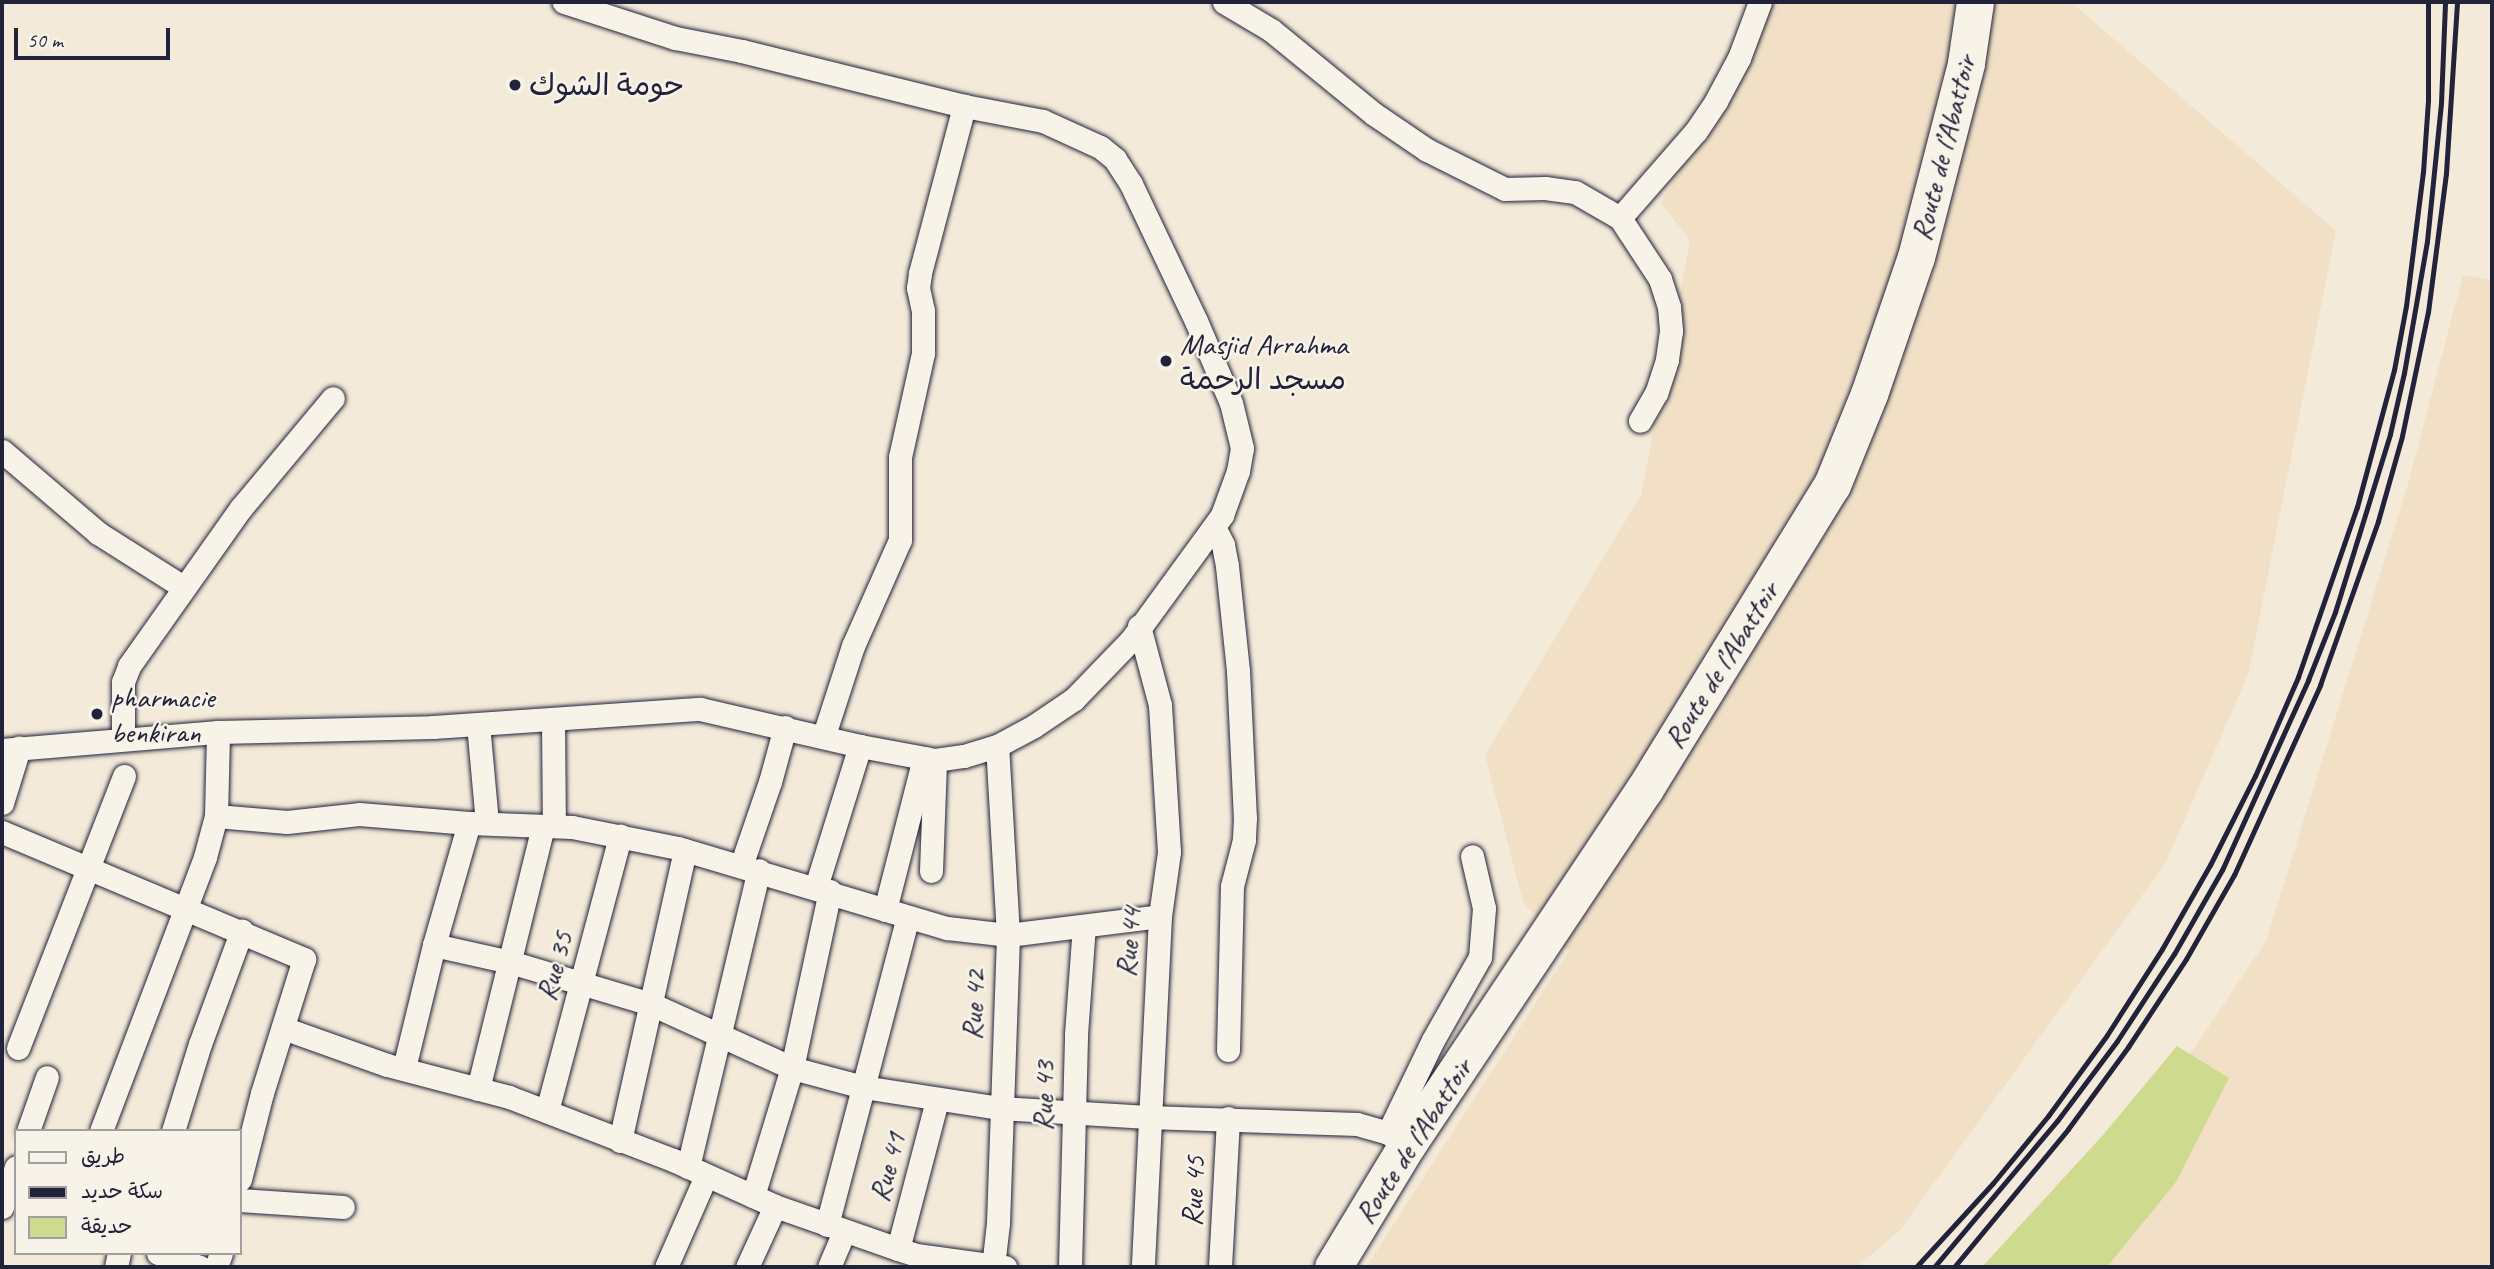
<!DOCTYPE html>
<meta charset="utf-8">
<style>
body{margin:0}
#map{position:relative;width:2494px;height:1269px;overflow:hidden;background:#f4ead9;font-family:Caveat,"Playpen Sans Arabic",sans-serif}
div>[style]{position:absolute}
.built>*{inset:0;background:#f1e0c6}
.green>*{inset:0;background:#ceda8d}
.roads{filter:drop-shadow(0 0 2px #22223b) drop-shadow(0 0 2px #22223b)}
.street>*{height:23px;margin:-11.5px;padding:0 11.5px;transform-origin:11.5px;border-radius:11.5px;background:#f7f3e8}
.primary>*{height:37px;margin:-18.5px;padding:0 18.5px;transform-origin:18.5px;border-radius:18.5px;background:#f7f3e8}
.rail>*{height:5px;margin:-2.5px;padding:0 2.5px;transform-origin:2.5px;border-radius:2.5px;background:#22223b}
.dots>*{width:19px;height:19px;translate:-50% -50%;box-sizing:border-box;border:4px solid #f7f3e8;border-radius:50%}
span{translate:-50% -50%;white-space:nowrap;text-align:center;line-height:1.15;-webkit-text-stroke:5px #f7f3e8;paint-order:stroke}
.poi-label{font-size:30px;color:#22223b}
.left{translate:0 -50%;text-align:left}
.street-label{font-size:30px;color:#22223b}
.frame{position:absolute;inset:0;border:4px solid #22223b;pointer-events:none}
.legend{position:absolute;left:14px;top:1129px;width:228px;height:126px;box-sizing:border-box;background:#f7f3e8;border:2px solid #a29fa3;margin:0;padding:9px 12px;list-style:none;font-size:21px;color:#22223b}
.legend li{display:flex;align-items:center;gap:14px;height:35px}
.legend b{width:35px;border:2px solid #a29fa3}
.scale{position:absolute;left:14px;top:28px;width:156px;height:32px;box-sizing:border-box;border:4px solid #22223b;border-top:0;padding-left:9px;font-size:21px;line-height:24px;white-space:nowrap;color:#22223b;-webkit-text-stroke:5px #f7f3e8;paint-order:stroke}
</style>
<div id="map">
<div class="built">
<i style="clip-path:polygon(1775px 2px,2071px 2px,2336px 231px,2248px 675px,2165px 864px,1900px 1230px,1857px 1267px,1366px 1267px,1569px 951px,1523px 902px,1485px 755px,1641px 495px,1690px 240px,1661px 203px)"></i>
<i style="clip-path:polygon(2463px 275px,2492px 280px,2492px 1267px,2034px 1267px,2084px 1212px,2266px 941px,2408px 484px)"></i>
</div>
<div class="green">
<i style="clip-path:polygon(2177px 1046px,2229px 1078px,2176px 1182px,2107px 1267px,1982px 1267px,2103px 1135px)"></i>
</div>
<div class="roads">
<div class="street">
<i style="left:1224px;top:2px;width:55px;rotate:30.8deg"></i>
<i style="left:1271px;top:30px;width:133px;rotate:39.2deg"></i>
<i style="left:1374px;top:114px;width:64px;rotate:34.2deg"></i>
<i style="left:1427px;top:150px;width:87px;rotate:26.6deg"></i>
<i style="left:1505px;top:189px;width:40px;rotate:-1.4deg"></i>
<i style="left:1545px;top:188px;width:30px;rotate:8deg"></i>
<i style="left:1575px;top:192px;width:52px;rotate:30deg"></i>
<i style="left:1620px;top:218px;width:73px;rotate:56.7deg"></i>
<i style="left:1660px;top:279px;width:29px;rotate:72deg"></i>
<i style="left:1669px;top:307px;width:24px;rotate:85deg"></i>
<i style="left:1671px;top:331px;width:29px;rotate:98deg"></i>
<i style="left:1667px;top:360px;width:35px;rotate:108deg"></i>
<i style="left:1656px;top:393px;width:32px;rotate:120deg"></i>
<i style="left:1620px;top:218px;width:116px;rotate:-48.9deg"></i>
<i style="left:1696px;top:131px;width:36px;rotate:-56deg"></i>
<i style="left:1716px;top:101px;width:49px;rotate:-61.9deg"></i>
<i style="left:1739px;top:58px;width:60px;rotate:-69.4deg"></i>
<i style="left:2px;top:451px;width:126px;rotate:40.5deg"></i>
<i style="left:98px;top:533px;width:101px;rotate:32.4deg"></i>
<i style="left:1214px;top:527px;width:20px;rotate:63deg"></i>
<i style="left:1223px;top:545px;width:21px;rotate:79deg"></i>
<i style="left:1227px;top:566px;width:106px;rotate:84deg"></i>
<i style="left:1238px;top:671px;width:147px;rotate:87.3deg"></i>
<i style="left:1245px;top:818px;width:22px;rotate:93deg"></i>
<i style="left:1244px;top:840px;width:48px;rotate:104.6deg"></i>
<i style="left:1232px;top:886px;width:164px;rotate:91.4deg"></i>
<i style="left:1139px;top:626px;width:82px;rotate:75.1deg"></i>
<i style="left:1160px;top:705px;width:147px;rotate:86.5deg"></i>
<i style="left:1169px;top:852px;width:65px;rotate:98deg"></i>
<i style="left:1160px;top:916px;width:351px;rotate:92.8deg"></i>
<i style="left:553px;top:719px;width:107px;rotate:89.5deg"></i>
<i style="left:478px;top:724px;width:99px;rotate:84.8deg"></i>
<i style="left:824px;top:735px;width:94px;rotate:-72deg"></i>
<i style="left:853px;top:646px;width:116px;rotate:-66.1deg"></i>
<i style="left:900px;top:540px;width:83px;rotate:-90deg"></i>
<i style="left:900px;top:457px;width:107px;rotate:-77.5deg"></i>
<i style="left:923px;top:353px;width:42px;rotate:-90deg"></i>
<i style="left:923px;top:311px;width:24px;rotate:-102deg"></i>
<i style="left:918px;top:288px;width:15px;rotate:-82deg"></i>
<i style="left:920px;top:273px;width:173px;rotate:-75.2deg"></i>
<i style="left:123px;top:738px;width:56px;rotate:-90deg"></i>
<i style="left:123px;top:682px;width:17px;rotate:-69deg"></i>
<i style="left:129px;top:666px;width:194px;rotate:-54.7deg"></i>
<i style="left:241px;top:508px;width:143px;rotate:-50.1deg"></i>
<i style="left:2px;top:750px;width:217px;rotate:-4.8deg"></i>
<i style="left:218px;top:732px;width:215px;rotate:-1.3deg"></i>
<i style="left:433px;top:727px;width:268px;rotate:-3.9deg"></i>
<i style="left:700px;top:709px;width:164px;rotate:13deg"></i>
<i style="left:860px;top:746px;width:76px;rotate:10.6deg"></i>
<i style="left:935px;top:760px;width:29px;rotate:-8deg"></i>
<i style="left:964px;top:756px;width:34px;rotate:-17deg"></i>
<i style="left:997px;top:746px;width:42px;rotate:-28.4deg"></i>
<i style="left:1034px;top:726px;width:48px;rotate:-34deg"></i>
<i style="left:1074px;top:699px;width:82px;rotate:-46deg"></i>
<i style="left:1131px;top:640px;width:155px;rotate:-53.9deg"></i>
<i style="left:1222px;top:515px;width:47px;rotate:-70deg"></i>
<i style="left:1238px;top:471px;width:23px;rotate:-80deg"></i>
<i style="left:1242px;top:448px;width:46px;rotate:-103.7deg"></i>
<i style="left:1231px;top:403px;width:89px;rotate:-113.1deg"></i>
<i style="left:1196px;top:321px;width:152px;rotate:-115.4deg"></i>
<i style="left:1131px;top:184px;width:30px;rotate:-123deg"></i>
<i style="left:1115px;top:159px;width:19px;rotate:-141deg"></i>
<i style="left:1100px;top:147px;width:63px;rotate:-155.5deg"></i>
<i style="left:1043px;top:121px;width:80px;rotate:-169.2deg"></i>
<i style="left:964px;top:106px;width:229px;rotate:-166.1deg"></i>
<i style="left:742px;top:51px;width:68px;rotate:-169deg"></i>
<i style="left:675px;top:38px;width:117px;rotate:-162deg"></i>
<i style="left:2px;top:803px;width:58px;rotate:-72.8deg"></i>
<i style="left:216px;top:816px;width:71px;rotate:4.8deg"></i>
<i style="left:287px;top:822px;width:72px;rotate:-6.3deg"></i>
<i style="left:359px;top:814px;width:110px;rotate:4.7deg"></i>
<i style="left:469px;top:823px;width:103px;rotate:2.2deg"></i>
<i style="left:572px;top:827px;width:108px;rotate:11.2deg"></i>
<i style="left:678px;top:848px;width:281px;rotate:16.6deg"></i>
<i style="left:947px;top:928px;width:61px;rotate:6.5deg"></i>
<i style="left:1008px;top:935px;width:153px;rotate:-7.1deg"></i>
<i style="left:2px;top:832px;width:328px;rotate:22.8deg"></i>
<i style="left:304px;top:959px;width:140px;rotate:107.4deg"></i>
<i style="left:262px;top:1093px;width:89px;rotate:104.3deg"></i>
<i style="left:741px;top:866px;width:89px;rotate:-71deg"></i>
<i style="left:770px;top:782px;width:57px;rotate:-74.7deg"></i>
<i style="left:931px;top:871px;width:111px;rotate:-87.9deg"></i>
<i style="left:816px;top:887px;width:148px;rotate:-72.7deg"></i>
<i style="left:885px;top:910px;width:157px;rotate:-75.6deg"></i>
<i style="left:434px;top:945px;width:78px;rotate:12.6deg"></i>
<i style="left:510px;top:962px;width:147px;rotate:16.6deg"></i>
<i style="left:651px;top:1004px;width:155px;rotate:24.4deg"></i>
<i style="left:792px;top:1068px;width:73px;rotate:15deg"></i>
<i style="left:863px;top:1087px;width:139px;rotate:8.7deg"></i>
<i style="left:1000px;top:1108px;width:148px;rotate:3.5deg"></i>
<i style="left:1148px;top:1117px;width:209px;rotate:1.9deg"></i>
<i style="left:1357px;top:1124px;width:32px;rotate:16deg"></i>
<i style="left:1388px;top:1133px;width:22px;rotate:32deg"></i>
<i style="left:283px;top:1028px;width:110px;rotate:19.6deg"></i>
<i style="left:387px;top:1065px;width:126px;rotate:14.7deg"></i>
<i style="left:509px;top:1097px;width:176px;rotate:21deg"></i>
<i style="left:673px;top:1160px;width:112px;rotate:24.3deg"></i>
<i style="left:775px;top:1206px;width:130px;rotate:19.3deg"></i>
<i style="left:898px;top:1249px;width:19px;rotate:18deg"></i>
<i style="left:916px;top:1255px;width:90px;rotate:7.7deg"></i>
<i style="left:18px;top:1048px;width:292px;rotate:-68.7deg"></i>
<i style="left:404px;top:1068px;width:127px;rotate:-76.3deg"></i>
<i style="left:434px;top:945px;width:127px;rotate:-74deg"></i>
<i style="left:478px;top:1089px;width:271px;rotate:-76.1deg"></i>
<i style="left:547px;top:1111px;width:285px;rotate:-75.1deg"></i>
<i style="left:28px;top:1131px;width:57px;rotate:-70.6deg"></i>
<i style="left:101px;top:1131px;width:293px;rotate:-69.2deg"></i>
<i style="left:205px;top:857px;width:42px;rotate:-75deg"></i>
<i style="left:216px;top:816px;width:84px;rotate:-88.6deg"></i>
<i style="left:173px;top:1131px;width:91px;rotate:-72.8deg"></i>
<i style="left:200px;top:1044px;width:121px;rotate:-69.8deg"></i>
<i style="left:1388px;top:1133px;width:103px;rotate:-64.2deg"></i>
<i style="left:1433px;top:1040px;width:95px;rotate:-60.5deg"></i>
<i style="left:1480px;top:957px;width:49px;rotate:-85.3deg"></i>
<i style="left:1484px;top:908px;width:53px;rotate:-103deg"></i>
<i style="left:620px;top:1141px;width:298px;rotate:-77.4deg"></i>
<i style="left:688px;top:1167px;width:305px;rotate:-76.6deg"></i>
<i style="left:753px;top:1196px;width:134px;rotate:-73.1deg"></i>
<i style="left:792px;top:1068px;width:181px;rotate:-77.9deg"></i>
<i style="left:240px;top:1200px;width:103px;rotate:3.9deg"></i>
<i style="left:2px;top:1207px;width:42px;rotate:-70.7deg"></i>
<i style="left:827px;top:1225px;width:318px;rotate:-75.3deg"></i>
<i style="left:898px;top:1249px;width:154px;rotate:-75.3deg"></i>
<i style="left:158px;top:1253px;width:44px;rotate:18.4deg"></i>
<i style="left:116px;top:1267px;width:14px;rotate:-78deg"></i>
<i style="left:216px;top:1267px;width:15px;rotate:-70deg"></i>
<i style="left:666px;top:1267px;width:99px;rotate:-66.3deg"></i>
<i style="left:747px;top:1267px;width:67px;rotate:-65.3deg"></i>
<i style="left:829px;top:1267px;width:39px;rotate:-67deg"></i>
<i style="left:993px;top:1267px;width:44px;rotate:-83.5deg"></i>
<i style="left:998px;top:1223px;width:288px;rotate:-88deg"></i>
<i style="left:1008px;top:935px;width:189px;rotate:-93.3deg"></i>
<i style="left:1070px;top:1267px;width:233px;rotate:-88.5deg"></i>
<i style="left:1076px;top:1034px;width:108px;rotate:-85.8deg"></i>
<i style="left:1220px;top:1267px;width:149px;rotate:-86.9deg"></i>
</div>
<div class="primary">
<i style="left:1333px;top:1267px;width:143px;rotate:-58.8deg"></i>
<i style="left:1407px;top:1145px;width:427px;rotate:-56.3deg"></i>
<i style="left:1644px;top:790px;width:358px;rotate:-58.4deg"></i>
<i style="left:1832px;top:485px;width:98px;rotate:-67.9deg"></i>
<i style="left:1869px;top:394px;width:145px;rotate:-71.1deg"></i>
<i style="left:1916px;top:257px;width:200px;rotate:-75.5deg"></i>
<i style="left:1966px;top:63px;width:62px;rotate:-81.6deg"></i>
</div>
</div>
<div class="rail">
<i style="left:1916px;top:1267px;width:114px;rotate:-47.5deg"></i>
<i style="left:1993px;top:1183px;width:87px;rotate:-50.6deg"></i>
<i style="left:2048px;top:1116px;width:100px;rotate:-53.9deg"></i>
<i style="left:2107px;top:1035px;width:102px;rotate:-57.4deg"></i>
<i style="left:2162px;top:949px;width:97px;rotate:-60.3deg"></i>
<i style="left:2210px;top:865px;width:100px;rotate:-63.2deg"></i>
<i style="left:2255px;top:776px;width:108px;rotate:-66.5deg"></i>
<i style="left:2298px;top:677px;width:180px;rotate:-70.9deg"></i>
<i style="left:2357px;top:507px;width:142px;rotate:-74.9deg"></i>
<i style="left:2394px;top:370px;width:65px;rotate:-79.4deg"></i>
<i style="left:2406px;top:306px;width:135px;rotate:-82.8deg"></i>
<i style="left:2423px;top:172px;width:72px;rotate:-86deg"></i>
<i style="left:2428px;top:100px;width:98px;rotate:-90deg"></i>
<i style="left:1934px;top:1267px;width:191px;rotate:-49.9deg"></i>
<i style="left:2057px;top:1121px;width:100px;rotate:-53.1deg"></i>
<i style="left:2117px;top:1041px;width:104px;rotate:-56.8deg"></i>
<i style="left:2174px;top:954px;width:97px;rotate:-60.3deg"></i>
<i style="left:2222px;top:870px;width:209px;rotate:-65.6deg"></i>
<i style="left:2308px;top:680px;width:73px;rotate:-68.3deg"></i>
<i style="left:2335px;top:612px;width:186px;rotate:-72.8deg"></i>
<i style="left:2390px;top:434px;width:63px;rotate:-77.1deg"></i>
<i style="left:2404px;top:373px;width:134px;rotate:-80.1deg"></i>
<i style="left:2427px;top:241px;width:139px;rotate:-84.2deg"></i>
<i style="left:2441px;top:103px;width:101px;rotate:-87.7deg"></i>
<i style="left:1954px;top:1267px;width:179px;rotate:-50.4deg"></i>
<i style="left:2068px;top:1129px;width:102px;rotate:-53.8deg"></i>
<i style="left:2128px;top:1047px;width:105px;rotate:-56.6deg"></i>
<i style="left:2186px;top:959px;width:97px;rotate:-60.3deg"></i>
<i style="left:2234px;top:875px;width:209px;rotate:-65.6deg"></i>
<i style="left:2320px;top:685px;width:174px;rotate:-70.5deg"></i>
<i style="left:2378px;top:521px;width:88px;rotate:-74.2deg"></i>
<i style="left:2402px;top:436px;width:127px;rotate:-78.2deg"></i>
<i style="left:2428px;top:312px;width:140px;rotate:-82.6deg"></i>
<i style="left:2446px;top:173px;width:171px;rotate:-86.3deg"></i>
</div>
<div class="dots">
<i style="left:515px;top:85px;background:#22223b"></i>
<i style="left:1166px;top:361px;background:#22223b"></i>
<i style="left:97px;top:714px;background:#22223b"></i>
</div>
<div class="poi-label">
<span class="left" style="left:529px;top:85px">حومة الشوك</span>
<span class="left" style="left:1180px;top:361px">Masjid Arrahma<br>مسجد الرحمة</span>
<span class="left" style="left:111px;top:714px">pharmacie<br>benkiran</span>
</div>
<div class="street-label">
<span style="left:1943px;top:148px;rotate:-76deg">Route de l’Abattoir</span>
<span style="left:1721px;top:665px;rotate:-58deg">Route de l’Abattoir</span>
<span style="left:1128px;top:942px;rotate:-85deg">Rue 44</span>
<span style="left:554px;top:966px;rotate:-75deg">Rue 35</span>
<span style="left:973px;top:1005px;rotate:-87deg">Rue 42</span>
<span style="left:1043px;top:1096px;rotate:-89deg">Rue 43</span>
<span style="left:1413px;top:1141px;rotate:-57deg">Route de l’Abattoir</span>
<span style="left:887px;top:1167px;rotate:-75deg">Rue 41</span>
<span style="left:1193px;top:1191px;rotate:-87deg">Rue 45</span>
</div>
<div class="frame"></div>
<ul class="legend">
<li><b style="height:9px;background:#f7f3e8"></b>طريق</li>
<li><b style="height:9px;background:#22223b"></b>سكة حديد</li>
<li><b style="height:19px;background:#ceda8d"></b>حديقة</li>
</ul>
<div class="scale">50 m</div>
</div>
